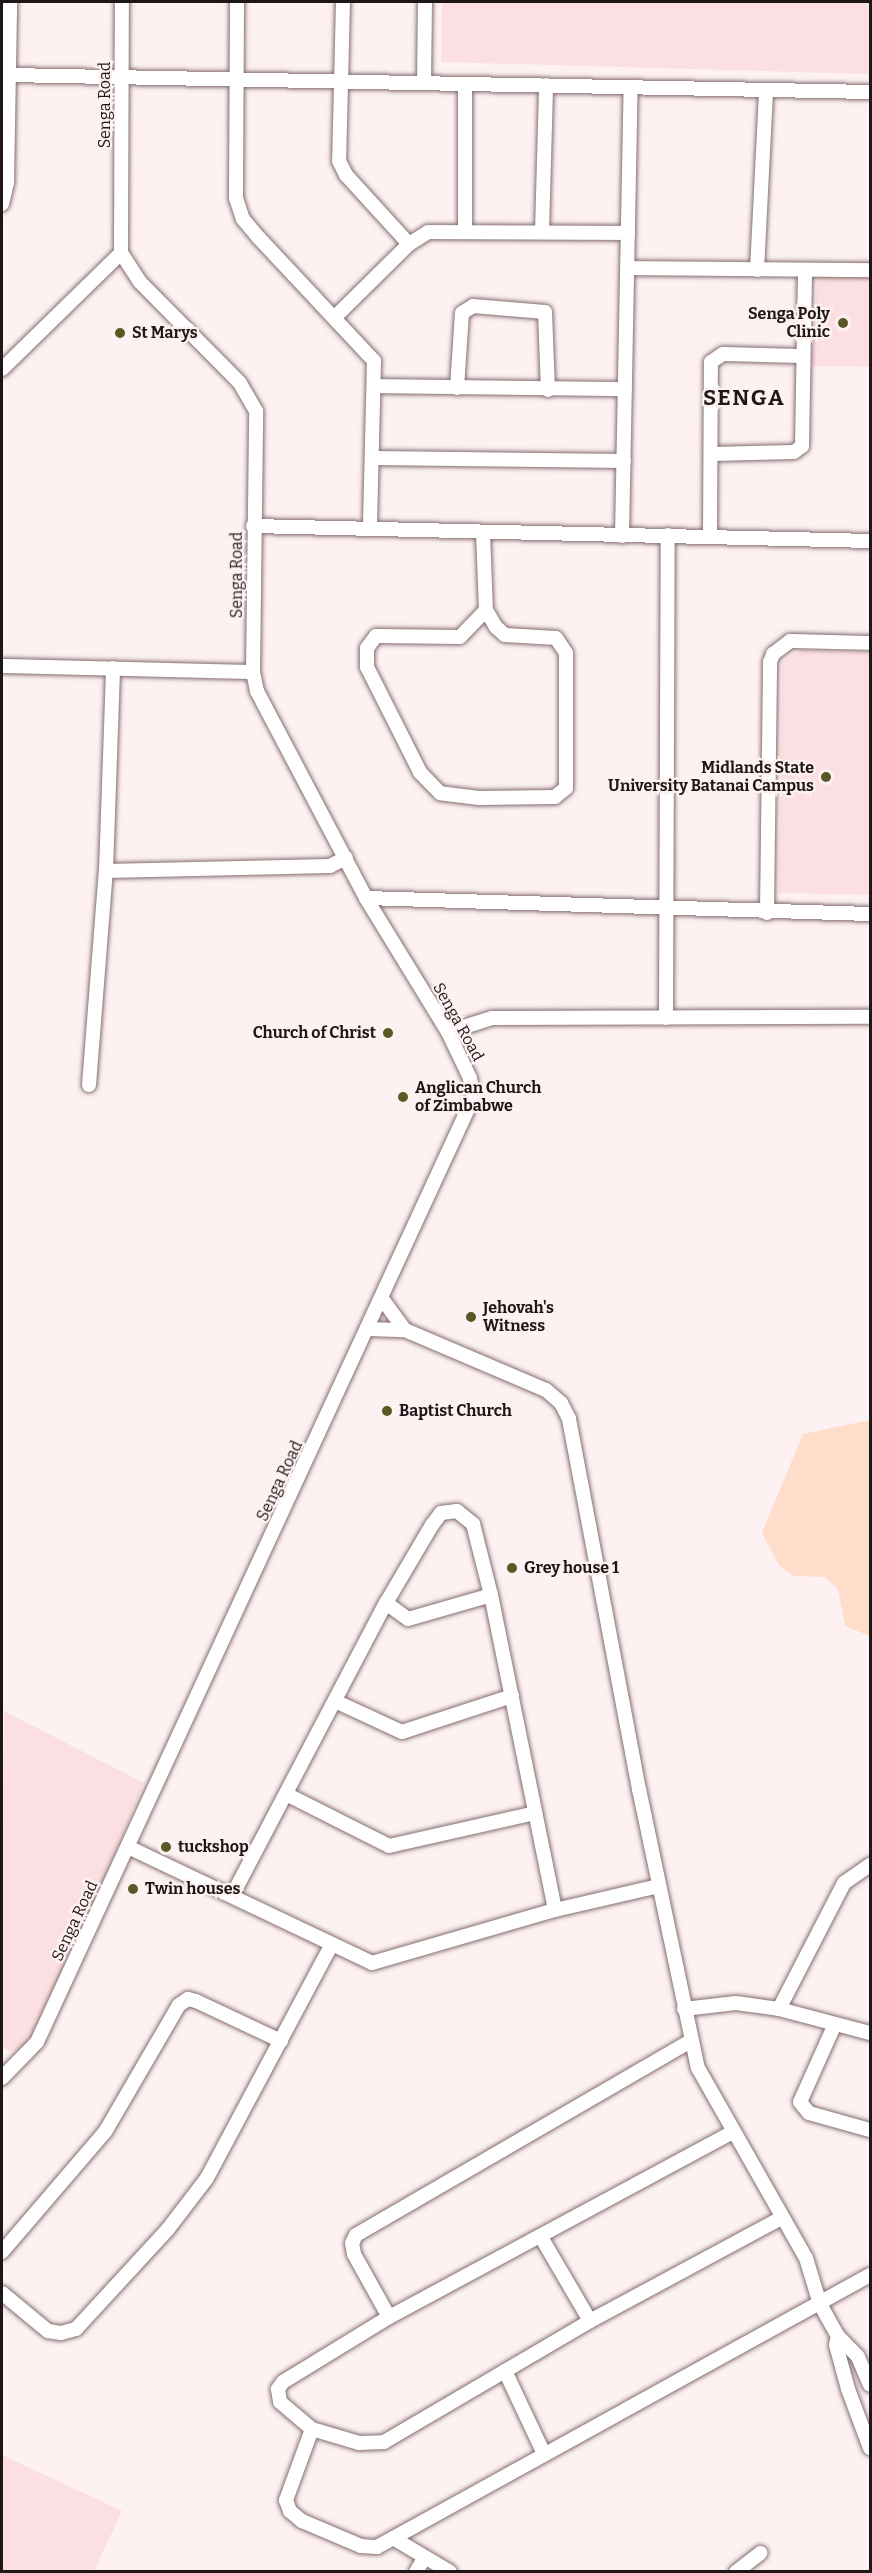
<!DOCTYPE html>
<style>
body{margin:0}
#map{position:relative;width:872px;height:2573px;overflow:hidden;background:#fdf1f2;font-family:Bitter,serif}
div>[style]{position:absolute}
.built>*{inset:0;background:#fcdfe2}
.green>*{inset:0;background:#ffddcb}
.roads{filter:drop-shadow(0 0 2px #856d6f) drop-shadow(0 0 2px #856d6f)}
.minor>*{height:14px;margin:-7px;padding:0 7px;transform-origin:7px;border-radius:7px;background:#fff}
.dots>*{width:16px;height:16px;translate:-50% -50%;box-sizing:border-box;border:3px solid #fdf1f2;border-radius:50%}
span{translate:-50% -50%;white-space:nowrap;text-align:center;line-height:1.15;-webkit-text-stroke:4.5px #fdf1f2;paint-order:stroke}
.street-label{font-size:16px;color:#1f1617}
.poi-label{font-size:16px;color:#1f1617;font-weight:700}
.right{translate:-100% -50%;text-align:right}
.left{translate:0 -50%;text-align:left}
.district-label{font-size:22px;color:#1f1617;font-weight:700;letter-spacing:1.5px}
.frame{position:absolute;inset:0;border:3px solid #1f1617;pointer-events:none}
</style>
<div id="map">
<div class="built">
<i style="clip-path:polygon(442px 2px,870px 2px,870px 74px,441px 62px)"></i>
<i style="clip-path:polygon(825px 271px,870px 272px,870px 367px,812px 366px,817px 280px)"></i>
<i style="clip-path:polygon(801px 650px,870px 652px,870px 895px,779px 893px,782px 662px)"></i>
<i style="clip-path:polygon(4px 1711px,144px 1783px,36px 2043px,10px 2051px,2px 2047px)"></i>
<i style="clip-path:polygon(2px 2455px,122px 2511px,94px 2571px,2px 2571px)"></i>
</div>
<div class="green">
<i style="clip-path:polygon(870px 1420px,870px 1636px,845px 1626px,838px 1589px,825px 1577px,794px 1576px,779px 1565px,762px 1533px,803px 1434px)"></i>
</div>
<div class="roads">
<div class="minor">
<i style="left:237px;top:2px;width:196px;rotate:90.3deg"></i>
<i style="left:236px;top:198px;width:22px;rotate:72deg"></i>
<i style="left:243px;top:219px;width:25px;rotate:50deg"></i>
<i style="left:259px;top:238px;width:168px;rotate:46.9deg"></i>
<i style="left:374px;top:361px;width:168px;rotate:91.4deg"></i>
<i style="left:343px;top:2px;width:159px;rotate:91.4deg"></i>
<i style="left:339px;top:161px;width:16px;rotate:63deg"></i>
<i style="left:346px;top:175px;width:93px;rotate:47.6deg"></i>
<i style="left:9px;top:75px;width:861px;rotate:1.13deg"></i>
<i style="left:424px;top:83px;width:81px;rotate:-89.3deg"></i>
<i style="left:2px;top:204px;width:23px;rotate:-77deg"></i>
<i style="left:7px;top:182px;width:180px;rotate:-89deg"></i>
<i style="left:465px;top:231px;width:147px;rotate:-90deg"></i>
<i style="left:542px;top:232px;width:147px;rotate:-88.4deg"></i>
<i style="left:628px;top:268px;width:242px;rotate:0.5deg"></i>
<i style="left:757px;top:270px;width:180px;rotate:-87.1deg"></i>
<i style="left:335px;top:317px;width:104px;rotate:-44.6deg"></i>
<i style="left:409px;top:244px;width:22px;rotate:-32deg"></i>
<i style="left:428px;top:232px;width:200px;rotate:0.3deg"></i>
<i style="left:2px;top:369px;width:166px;rotate:-44.3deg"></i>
<i style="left:375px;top:386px;width:250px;rotate:0.7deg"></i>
<i style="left:457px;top:388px;width:75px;rotate:-86.2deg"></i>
<i style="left:462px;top:313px;width:13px;rotate:-32deg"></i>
<i style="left:473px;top:306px;width:72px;rotate:4.8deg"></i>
<i style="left:545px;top:312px;width:78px;rotate:87.8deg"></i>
<i style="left:711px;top:454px;width:83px;rotate:-1.4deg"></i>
<i style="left:794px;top:452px;width:10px;rotate:-37deg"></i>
<i style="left:802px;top:446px;width:175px;rotate:-89deg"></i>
<i style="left:373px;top:458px;width:251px;rotate:0.7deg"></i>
<i style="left:253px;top:526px;width:617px;rotate:1.39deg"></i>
<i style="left:483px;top:533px;width:77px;rotate:87.8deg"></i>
<i style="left:486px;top:610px;width:20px;rotate:60deg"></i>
<i style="left:496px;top:627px;width:12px;rotate:42deg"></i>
<i style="left:505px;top:635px;width:51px;rotate:3.4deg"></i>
<i style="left:556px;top:638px;width:18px;rotate:56deg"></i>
<i style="left:566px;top:653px;width:135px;rotate:90deg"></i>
<i style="left:566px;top:788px;width:14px;rotate:141deg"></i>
<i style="left:555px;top:797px;width:76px;rotate:179.2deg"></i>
<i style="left:479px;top:798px;width:39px;rotate:-173deg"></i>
<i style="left:440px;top:793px;width:29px;rotate:-134deg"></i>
<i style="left:420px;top:772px;width:118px;rotate:-116.8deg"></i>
<i style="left:367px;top:667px;width:19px;rotate:-90deg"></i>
<i style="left:367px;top:648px;width:15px;rotate:-53deg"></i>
<i style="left:376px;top:636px;width:84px;rotate:0.7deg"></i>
<i style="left:460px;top:637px;width:37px;rotate:-46deg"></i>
<i style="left:622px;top:536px;width:449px;rotate:-88.9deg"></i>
<i style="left:710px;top:536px;width:174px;rotate:-89.7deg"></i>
<i style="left:711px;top:362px;width:14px;rotate:-34deg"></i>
<i style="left:723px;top:354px;width:79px;rotate:1.5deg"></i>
<i style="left:2px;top:666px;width:251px;rotate:1.4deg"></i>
<i style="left:106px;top:871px;width:224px;rotate:-1.3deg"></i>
<i style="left:330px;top:866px;width:18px;rotate:-27deg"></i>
<i style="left:366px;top:898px;width:504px;rotate:1.82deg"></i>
<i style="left:767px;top:913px;width:251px;rotate:-89.3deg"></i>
<i style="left:770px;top:662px;width:9px;rotate:-69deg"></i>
<i style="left:773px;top:654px;width:21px;rotate:-37deg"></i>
<i style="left:790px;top:641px;width:80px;rotate:1.4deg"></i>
<i style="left:666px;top:1018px;width:483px;rotate:-89.8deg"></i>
<i style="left:448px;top:1032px;width:46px;rotate:-17.7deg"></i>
<i style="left:492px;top:1018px;width:378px;rotate:-0.2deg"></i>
<i style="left:89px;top:1085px;width:215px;rotate:-85.5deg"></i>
<i style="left:106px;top:871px;width:203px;rotate:-88deg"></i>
<i style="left:383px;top:1300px;width:37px;rotate:54deg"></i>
<i style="left:405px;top:1330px;width:153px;rotate:23.1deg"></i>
<i style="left:546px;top:1390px;width:20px;rotate:41deg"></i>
<i style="left:561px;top:1403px;width:18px;rotate:63deg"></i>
<i style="left:569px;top:1419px;width:377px;rotate:79.3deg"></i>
<i style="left:639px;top:1789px;width:285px;rotate:78.1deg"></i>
<i style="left:698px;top:2068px;width:219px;rotate:60.4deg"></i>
<i style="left:806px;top:2258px;width:48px;rotate:73.1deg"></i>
<i style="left:820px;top:2304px;width:37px;rotate:61deg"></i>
<i style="left:838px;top:2336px;width:29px;rotate:46deg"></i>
<i style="left:858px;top:2357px;width:30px;rotate:67deg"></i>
<i style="left:369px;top:1329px;width:36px;rotate:2deg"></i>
<i style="left:386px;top:1603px;width:27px;rotate:36deg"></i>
<i style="left:408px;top:1619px;width:86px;rotate:-16.1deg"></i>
<i style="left:335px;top:1701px;width:74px;rotate:24.8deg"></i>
<i style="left:402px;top:1732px;width:116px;rotate:-18.1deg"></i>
<i style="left:286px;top:1794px;width:115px;rotate:26.8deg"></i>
<i style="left:389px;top:1846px;width:150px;rotate:-12.7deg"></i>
<i style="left:128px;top:1847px;width:270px;rotate:25.4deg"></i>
<i style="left:372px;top:1963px;width:191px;rotate:-16.2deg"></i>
<i style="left:555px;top:1910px;width:107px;rotate:-13deg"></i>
<i style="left:233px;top:1894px;width:329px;rotate:-62.3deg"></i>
<i style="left:386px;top:1603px;width:91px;rotate:-59.5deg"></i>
<i style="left:432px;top:1525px;width:15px;rotate:-53deg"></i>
<i style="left:441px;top:1513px;width:16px;rotate:-7deg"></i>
<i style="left:457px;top:1511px;width:21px;rotate:39deg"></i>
<i style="left:473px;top:1524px;width:73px;rotate:75.8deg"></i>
<i style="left:491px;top:1595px;width:321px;rotate:78.5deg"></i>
<i style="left:684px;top:2009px;width:52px;rotate:-6.6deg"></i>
<i style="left:736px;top:2003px;width:43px;rotate:7.9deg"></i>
<i style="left:779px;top:2009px;width:94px;rotate:14.8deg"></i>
<i style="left:779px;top:2009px;width:142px;rotate:-62.7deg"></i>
<i style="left:844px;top:1883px;width:32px;rotate:-35deg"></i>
<i style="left:835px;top:2024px;width:85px;rotate:114.2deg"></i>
<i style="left:800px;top:2102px;width:14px;rotate:51deg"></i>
<i style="left:809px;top:2113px;width:63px;rotate:15.6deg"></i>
<i style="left:2px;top:2078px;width:50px;rotate:-45.8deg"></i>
<i style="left:37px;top:2042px;width:1042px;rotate:-65.21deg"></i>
<i style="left:474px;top:1096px;width:18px;rotate:-103deg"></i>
<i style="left:470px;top:1078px;width:51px;rotate:-115.6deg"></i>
<i style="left:448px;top:1032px;width:157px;rotate:-121.5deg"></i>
<i style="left:366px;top:898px;width:234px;rotate:-117.8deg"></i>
<i style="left:257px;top:691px;width:19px;rotate:-102deg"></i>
<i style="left:253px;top:672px;width:261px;rotate:-89.3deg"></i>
<i style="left:256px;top:411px;width:32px;rotate:-120deg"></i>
<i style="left:240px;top:383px;width:142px;rotate:-134.7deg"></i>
<i style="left:140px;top:282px;width:35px;rotate:-123deg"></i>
<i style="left:121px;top:253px;width:251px;rotate:-89.8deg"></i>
<i style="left:733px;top:2132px;width:391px;rotate:151.7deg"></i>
<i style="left:389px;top:2317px;width:124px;rotate:148.5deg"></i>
<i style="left:283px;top:2382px;width:9px;rotate:126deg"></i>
<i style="left:278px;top:2389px;width:13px;rotate:81deg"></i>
<i style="left:280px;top:2402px;width:42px;rotate:40.2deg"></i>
<i style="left:312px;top:2429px;width:49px;rotate:16.6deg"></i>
<i style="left:359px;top:2443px;width:25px;rotate:-2deg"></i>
<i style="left:384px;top:2442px;width:239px;rotate:-30.4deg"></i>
<i style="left:590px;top:2321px;width:217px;rotate:-28.3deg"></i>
<i style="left:541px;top:2237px;width:97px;rotate:59.7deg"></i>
<i style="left:2px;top:2252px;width:158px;rotate:-49.4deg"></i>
<i style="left:105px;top:2132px;width:147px;rotate:-59.8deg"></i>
<i style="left:179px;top:2005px;width:11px;rotate:-34deg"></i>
<i style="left:188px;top:1999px;width:8px;rotate:14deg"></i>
<i style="left:196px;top:2001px;width:94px;rotate:25.2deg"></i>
<i style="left:2px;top:2293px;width:60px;rotate:39.6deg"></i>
<i style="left:48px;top:2331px;width:13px;rotate:9deg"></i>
<i style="left:61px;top:2333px;width:16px;rotate:-15deg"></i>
<i style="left:76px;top:2329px;width:136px;rotate:-47.4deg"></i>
<i style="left:168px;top:2229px;width:64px;rotate:-52.6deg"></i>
<i style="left:207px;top:2178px;width:263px;rotate:-61.9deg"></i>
<i style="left:389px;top:2317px;width:72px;rotate:-119.1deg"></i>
<i style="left:354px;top:2254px;width:11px;rotate:-100deg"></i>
<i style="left:352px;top:2243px;width:9px;rotate:-63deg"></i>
<i style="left:356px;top:2235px;width:387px;rotate:-30.1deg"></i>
<i style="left:838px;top:2336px;width:9px;rotate:103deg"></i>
<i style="left:836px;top:2345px;width:46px;rotate:74.7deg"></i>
<i style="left:848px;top:2389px;width:63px;rotate:69.6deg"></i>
<i style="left:505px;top:2371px;width:92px;rotate:64.8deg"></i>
<i style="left:312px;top:2429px;width:76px;rotate:110.1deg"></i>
<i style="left:286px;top:2500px;width:12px;rotate:70deg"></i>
<i style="left:290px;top:2511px;width:16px;rotate:40deg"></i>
<i style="left:302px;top:2521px;width:64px;rotate:23deg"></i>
<i style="left:361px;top:2546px;width:16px;rotate:4deg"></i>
<i style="left:377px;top:2547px;width:563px;rotate:-28.89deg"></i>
<i style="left:393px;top:2538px;width:66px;rotate:30.8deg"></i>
<i style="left:416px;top:2572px;width:16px;rotate:-60deg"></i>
<i style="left:736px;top:2572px;width:31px;rotate:-38deg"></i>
</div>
</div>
<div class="dots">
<i style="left:843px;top:323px;background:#5a5825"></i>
<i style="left:120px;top:333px;background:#5a5825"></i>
<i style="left:826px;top:777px;background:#5a5825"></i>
<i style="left:388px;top:1033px;background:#5a5825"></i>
<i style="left:403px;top:1097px;background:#5a5825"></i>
<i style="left:471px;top:1317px;background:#5a5825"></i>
<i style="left:387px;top:1411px;background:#5a5825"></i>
<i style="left:512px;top:1568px;background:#5a5825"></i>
<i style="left:166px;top:1847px;background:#5a5825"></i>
<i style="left:133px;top:1889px;background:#5a5825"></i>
</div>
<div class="street-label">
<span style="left:105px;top:105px;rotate:-90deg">Senga Road</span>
<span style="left:237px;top:575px;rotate:-90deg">Senga Road</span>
<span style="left:458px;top:1022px;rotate:61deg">Senga Road</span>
<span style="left:280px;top:1481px;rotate:-65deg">Senga Road</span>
<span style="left:75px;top:1921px;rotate:-65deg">Senga Road</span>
</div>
<div class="poi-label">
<span class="right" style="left:830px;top:323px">Senga Poly<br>Clinic</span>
<span class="left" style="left:132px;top:333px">St Marys</span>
<span class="right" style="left:814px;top:777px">Midlands State<br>University Batanai Campus</span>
<span class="right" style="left:376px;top:1033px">Church of Christ</span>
<span class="left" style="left:415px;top:1097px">Anglican Church<br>of Zimbabwe</span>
<span class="left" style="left:483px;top:1317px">Jehovah's<br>Witness</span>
<span class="left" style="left:399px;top:1411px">Baptist Church</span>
<span class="left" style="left:524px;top:1568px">Grey house 1</span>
<span class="left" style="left:178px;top:1847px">tuckshop</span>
<span class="left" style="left:145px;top:1889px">Twin houses</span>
</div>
<div class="district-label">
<span style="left:744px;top:398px">SENGA</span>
</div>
<div class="frame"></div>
</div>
